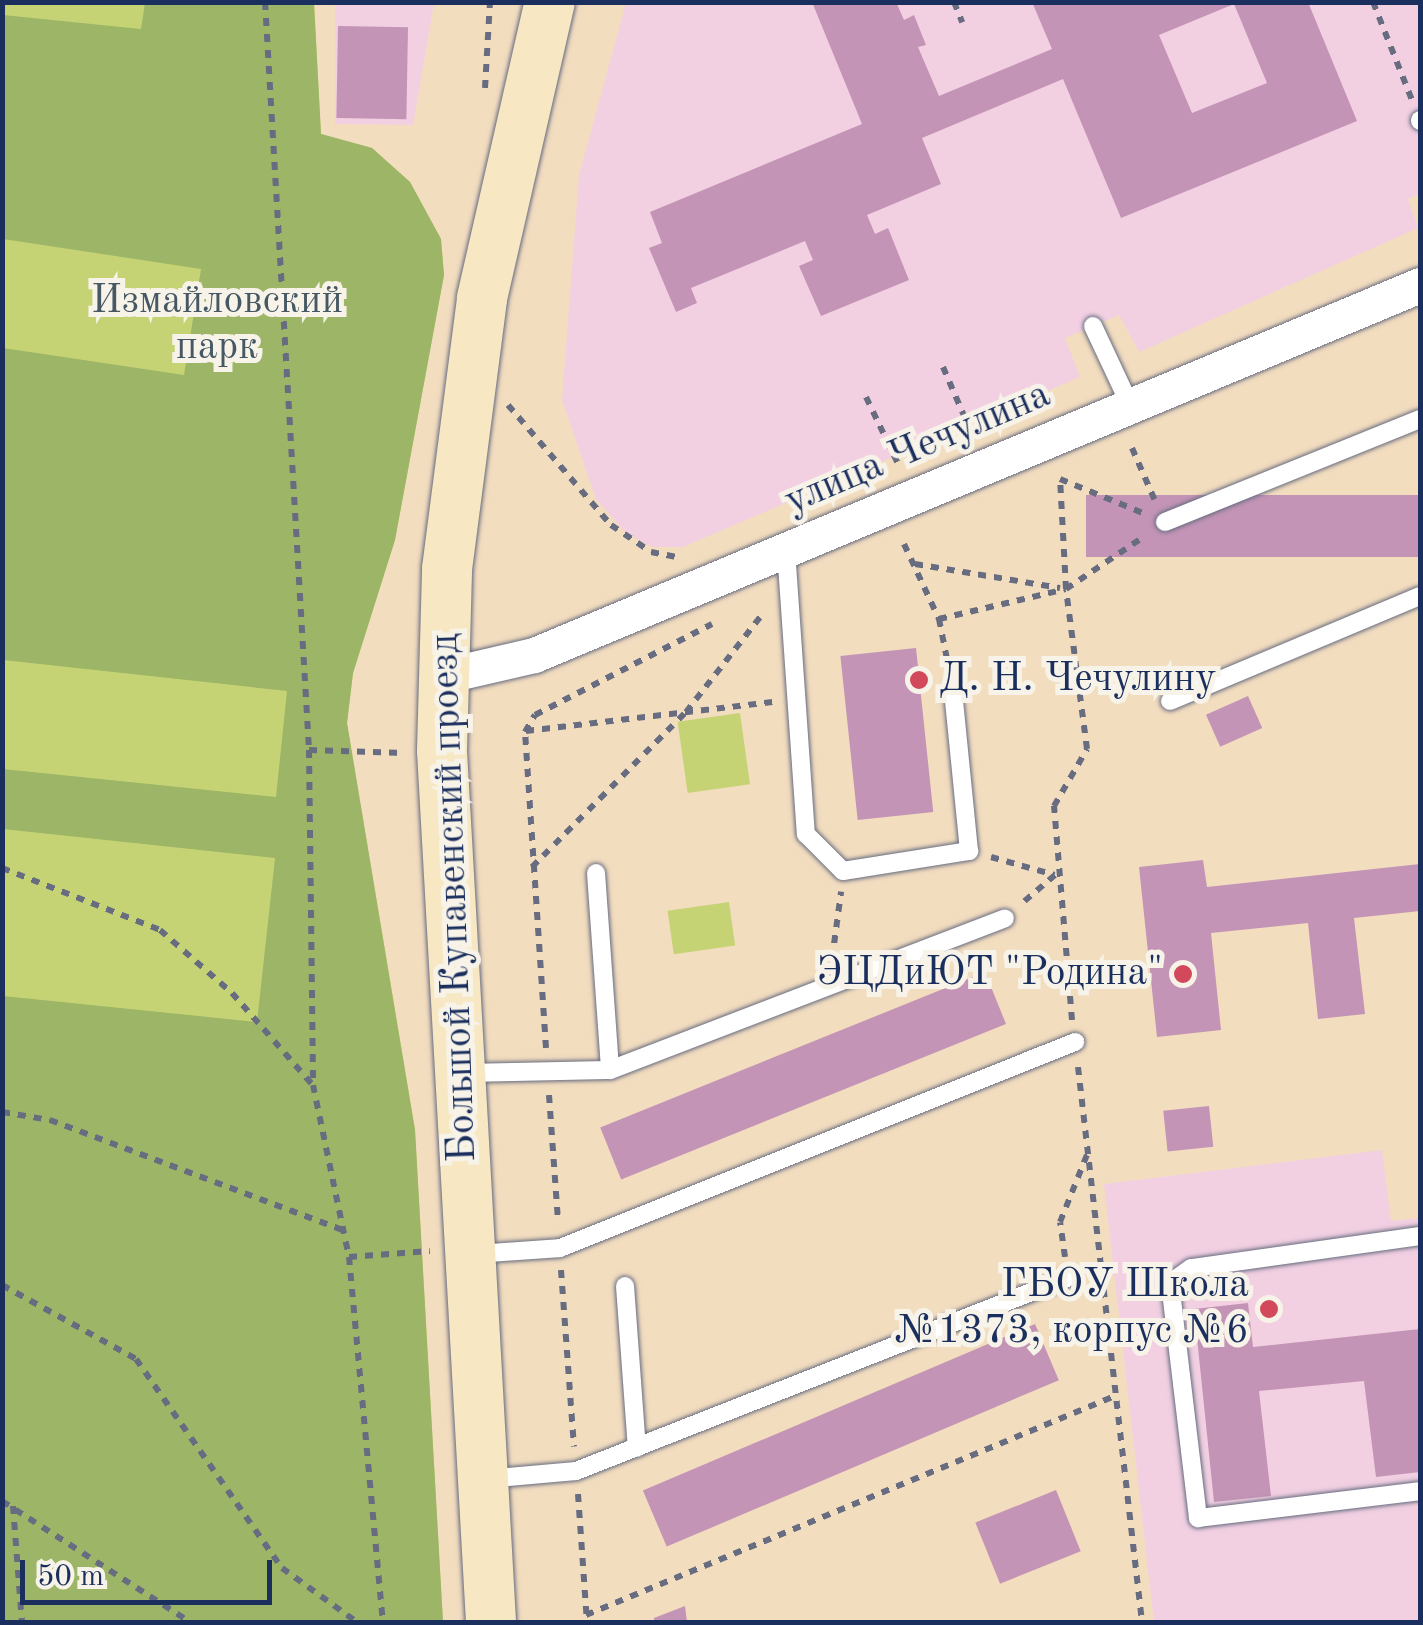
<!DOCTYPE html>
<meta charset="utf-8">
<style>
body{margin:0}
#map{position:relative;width:1423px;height:1625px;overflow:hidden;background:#f3ddbf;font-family:"Old Standard TT",serif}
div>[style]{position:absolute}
.built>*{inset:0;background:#f2d0e2}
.green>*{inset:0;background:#c6d375;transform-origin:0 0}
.forest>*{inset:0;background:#9cb566}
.building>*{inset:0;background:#c394b5;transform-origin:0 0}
.path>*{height:6px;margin-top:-3px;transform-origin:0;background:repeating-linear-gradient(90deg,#676c80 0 8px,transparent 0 16px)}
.roads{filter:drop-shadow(0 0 2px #676c80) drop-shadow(0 0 2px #676c80)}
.lane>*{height:18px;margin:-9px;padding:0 9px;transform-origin:9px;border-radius:9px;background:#fff}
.street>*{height:35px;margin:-17.5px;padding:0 17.5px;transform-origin:17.5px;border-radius:17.5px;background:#fff}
.secondary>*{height:50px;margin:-25px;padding:0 25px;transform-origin:25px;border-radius:25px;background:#f7e8c3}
.dots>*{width:28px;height:28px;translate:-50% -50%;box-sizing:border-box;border:5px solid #f7f3e8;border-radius:50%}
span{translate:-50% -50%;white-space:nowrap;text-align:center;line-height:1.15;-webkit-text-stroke:10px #f7f3e8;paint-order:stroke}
.park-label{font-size:40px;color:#465864}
.street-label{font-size:40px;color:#1b2f5e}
.poi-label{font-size:40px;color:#1b2f5e}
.left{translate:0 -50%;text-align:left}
.right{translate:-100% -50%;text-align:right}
.frame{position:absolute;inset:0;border:5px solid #1b2f5e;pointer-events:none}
.scale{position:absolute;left:20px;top:1560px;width:252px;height:45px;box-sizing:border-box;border:5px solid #1b2f5e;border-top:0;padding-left:12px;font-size:30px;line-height:35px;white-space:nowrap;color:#1b2f5e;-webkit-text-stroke:8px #f7f3e8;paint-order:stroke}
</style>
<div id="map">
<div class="built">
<i style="clip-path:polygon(335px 3px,434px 3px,413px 125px,335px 124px)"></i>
<i style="clip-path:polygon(626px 3px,1420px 3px,1420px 193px,1408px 199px,1418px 228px,1139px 352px,1119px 315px,1065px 338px,1080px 377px,683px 547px,652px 547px,626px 533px,596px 499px,562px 400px,579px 175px)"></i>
<i style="clip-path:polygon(1382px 1150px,1391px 1221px,1420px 1218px,1420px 1622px,1154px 1622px,1104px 1184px)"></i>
</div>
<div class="green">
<i style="clip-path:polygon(3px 3px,314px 3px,321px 134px,372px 148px,410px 182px,441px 239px,444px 275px,395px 540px,353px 673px,347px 723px,415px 1130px,443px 1622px,3px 1622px)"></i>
<i style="left:740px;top:713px;width:72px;height:63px;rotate:82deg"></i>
<i style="left:729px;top:902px;width:44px;height:62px;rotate:82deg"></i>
</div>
<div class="forest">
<i style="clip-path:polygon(145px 3px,314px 3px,321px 134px,372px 148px,410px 182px,441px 239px,444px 275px,395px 540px,353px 673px,347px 723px,415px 1130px,443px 1622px,3px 1622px,3px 996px,257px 1022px,275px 858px,3px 829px,3px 769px,276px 797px,287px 691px,3px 660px,3px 348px,184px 375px,201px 269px,3px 239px,3px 15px,141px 29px)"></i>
</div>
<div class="building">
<i style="clip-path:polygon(evenodd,812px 2px,896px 2px,904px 20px,914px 15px,926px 45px,918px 47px,939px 96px,1052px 49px,1032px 2px,1308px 2px,1357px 121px,1121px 218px,1063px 79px,922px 138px,941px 184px,867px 215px,875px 234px,888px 228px,909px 280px,821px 316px,799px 266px,813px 260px,805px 241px,691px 288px,697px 303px,676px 312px,649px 248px,662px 243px,650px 212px,862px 124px,812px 2px,1234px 4px,1267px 83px,1192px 113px,1159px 35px,1234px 4px)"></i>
<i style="left:338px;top:26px;width:70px;height:92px;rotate:1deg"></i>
<i style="left:1420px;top:495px;width:62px;height:334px;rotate:90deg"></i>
<i style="left:916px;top:648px;width:165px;height:76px;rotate:84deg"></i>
<i style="left:1248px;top:696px;width:35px;height:46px;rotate:66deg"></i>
<i style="clip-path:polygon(1203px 860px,1207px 887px,1420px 864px,1420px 911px,1354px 918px,1365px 1014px,1318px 1019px,1308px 923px,1211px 933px,1221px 1030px,1157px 1037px,1139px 867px)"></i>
<i style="left:985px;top:972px;width:56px;height:415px;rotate:68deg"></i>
<i style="left:1209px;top:1106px;width:41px;height:46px;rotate:84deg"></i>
<i style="clip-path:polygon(1248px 1303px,1253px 1347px,1420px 1329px,1420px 1472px,1376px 1477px,1364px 1381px,1259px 1391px,1271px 1496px,1214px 1502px,1194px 1309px)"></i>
<i style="left:1035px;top:1324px;width:61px;height:426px;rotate:67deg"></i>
<i style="left:1056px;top:1490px;width:66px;height:87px;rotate:68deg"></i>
<i style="clip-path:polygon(685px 1606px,687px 1622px,654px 1622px,654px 1618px)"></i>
</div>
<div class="path">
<i style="left:265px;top:2px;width:749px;rotate:86.63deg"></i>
<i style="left:309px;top:750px;width:335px;rotate:89.3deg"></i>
<i style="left:313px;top:1085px;width:176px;rotate:78.2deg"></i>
<i style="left:349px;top:1257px;width:367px;rotate:84.7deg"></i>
<i style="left:954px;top:2px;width:22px;rotate:68deg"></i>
<i style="left:1373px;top:2px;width:105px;rotate:68.3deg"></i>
<i style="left:485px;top:88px;width:86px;rotate:-86.7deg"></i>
<i style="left:943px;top:367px;width:78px;rotate:66.7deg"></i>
<i style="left:866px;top:397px;width:79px;rotate:64.4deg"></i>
<i style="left:508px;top:405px;width:158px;rotate:49.4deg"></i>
<i style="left:611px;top:525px;width:48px;rotate:34deg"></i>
<i style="left:651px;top:552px;width:26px;rotate:11deg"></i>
<i style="left:1132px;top:448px;width:60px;rotate:66.4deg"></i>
<i style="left:904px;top:544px;width:83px;rotate:65deg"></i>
<i style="left:939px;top:619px;width:51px;rotate:78.7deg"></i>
<i style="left:915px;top:564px;width:147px;rotate:9.4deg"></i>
<i style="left:939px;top:619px;width:130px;rotate:-13.3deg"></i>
<i style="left:1066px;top:589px;width:95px;rotate:-33.9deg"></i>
<i style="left:526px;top:731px;width:248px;rotate:-6.7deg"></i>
<i style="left:309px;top:750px;width:95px;rotate:1.8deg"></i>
<i style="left:991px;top:857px;width:66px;rotate:15.7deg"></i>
<i style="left:1055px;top:875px;width:45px;rotate:139.5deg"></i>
<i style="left:532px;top:867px;width:218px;rotate:-45.2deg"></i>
<i style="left:686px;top:712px;width:127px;rotate:-52deg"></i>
<i style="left:2px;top:868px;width:170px;rotate:21.4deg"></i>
<i style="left:160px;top:930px;width:96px;rotate:41.2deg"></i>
<i style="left:232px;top:993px;width:121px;rotate:48.7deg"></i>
<i style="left:832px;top:959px;width:68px;rotate:-82.3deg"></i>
<i style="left:1072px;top:1020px;width:215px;rotate:-94.8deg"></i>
<i style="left:1054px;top:806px;width:66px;rotate:-59.9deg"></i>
<i style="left:1087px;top:749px;width:161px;rotate:-97.5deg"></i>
<i style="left:1066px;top:589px;width:110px;rotate:-93.1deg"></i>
<i style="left:1060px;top:479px;width:90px;rotate:22.3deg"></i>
<i style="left:546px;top:1048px;width:317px;rotate:-93.8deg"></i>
<i style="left:525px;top:732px;width:20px;rotate:-60deg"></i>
<i style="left:535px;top:715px;width:199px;rotate:-27.2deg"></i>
<i style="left:1078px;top:1067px;width:559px;rotate:83.42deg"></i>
<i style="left:549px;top:1095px;width:127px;rotate:85.9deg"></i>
<i style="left:2px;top:1112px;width:49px;rotate:9.5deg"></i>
<i style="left:50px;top:1120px;width:313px;rotate:20.6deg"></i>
<i style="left:349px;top:1257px;width:81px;rotate:-4.2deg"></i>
<i style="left:1065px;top:1257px;width:35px;rotate:-98deg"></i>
<i style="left:1060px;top:1222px;width:72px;rotate:-68.1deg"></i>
<i style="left:561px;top:1270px;width:177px;rotate:85.8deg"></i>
<i style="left:2px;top:1285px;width:153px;rotate:28.9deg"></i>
<i style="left:136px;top:1359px;width:255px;rotate:55.1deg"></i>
<i style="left:282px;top:1568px;width:92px;rotate:35.8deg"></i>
<i style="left:578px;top:1494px;width:128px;rotate:86deg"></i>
<i style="left:2px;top:1501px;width:224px;rotate:32.8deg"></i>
<i style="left:13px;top:1506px;width:116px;rotate:85.6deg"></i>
<i style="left:586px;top:1615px;width:573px;rotate:-22.49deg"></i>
</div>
<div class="roads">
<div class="lane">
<i style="left:1420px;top:120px;width:1px;rotate:90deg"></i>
<i style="left:1093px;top:326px;width:89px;rotate:64.9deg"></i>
<i style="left:1165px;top:522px;width:275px;rotate:-22deg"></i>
<i style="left:786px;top:550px;width:285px;rotate:86deg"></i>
<i style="left:806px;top:834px;width:52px;rotate:45deg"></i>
<i style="left:843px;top:871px;width:128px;rotate:-9deg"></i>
<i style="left:969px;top:851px;width:160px;rotate:-95.7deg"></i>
<i style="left:1170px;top:701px;width:271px;rotate:-22.8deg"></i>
<i style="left:596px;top:873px;width:197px;rotate:85.9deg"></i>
<i style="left:463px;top:1073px;width:147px;rotate:-1.2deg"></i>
<i style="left:610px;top:1070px;width:423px;rotate:-21deg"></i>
<i style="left:1420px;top:1236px;width:231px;rotate:172deg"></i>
<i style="left:1191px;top:1268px;width:26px;rotate:144deg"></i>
<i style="left:1170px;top:1283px;width:237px;rotate:83.2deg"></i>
<i style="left:1198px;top:1518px;width:224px;rotate:-6.9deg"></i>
<i style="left:475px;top:1254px;width:85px;rotate:-4deg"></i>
<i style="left:560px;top:1248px;width:555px;rotate:-21.8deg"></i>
<i style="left:625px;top:1286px;width:162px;rotate:85.8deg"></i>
<i style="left:486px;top:1479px;width:90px;rotate:-5.1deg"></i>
<i style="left:576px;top:1471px;width:528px;rotate:-21.46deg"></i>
</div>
<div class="street">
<i style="left:443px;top:676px;width:93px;rotate:-13deg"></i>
<i style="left:534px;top:655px;width:960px;rotate:-22.67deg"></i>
</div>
<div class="secondary">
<i style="left:491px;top:1622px;width:872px;rotate:-93.22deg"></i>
<i style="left:442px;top:751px;width:182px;rotate:-88.4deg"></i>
<i style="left:447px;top:569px;width:273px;rotate:-82.6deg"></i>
<i style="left:482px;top:298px;width:304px;rotate:-77.1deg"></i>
</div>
</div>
<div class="dots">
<i style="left:919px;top:680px;background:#d1495b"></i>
<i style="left:1183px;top:974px;background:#d1495b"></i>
<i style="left:1269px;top:1309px;background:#d1495b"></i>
</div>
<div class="park-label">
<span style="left:217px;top:325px">Измайловский<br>парк</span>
</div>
<div class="street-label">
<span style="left:918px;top:449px;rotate:-23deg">улица Чечулина</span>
<span style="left:455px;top:898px;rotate:-92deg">Большой Купавенский проезд</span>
</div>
<div class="poi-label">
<span class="left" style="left:939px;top:680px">Д. Н. Чечулину</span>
<span class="right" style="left:1163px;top:974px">ЭЦДиЮТ "Родина"</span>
<span class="right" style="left:1249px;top:1309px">ГБОУ Школа<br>№1373, корпус №6</span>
</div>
<div class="frame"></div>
<div class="scale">50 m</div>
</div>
